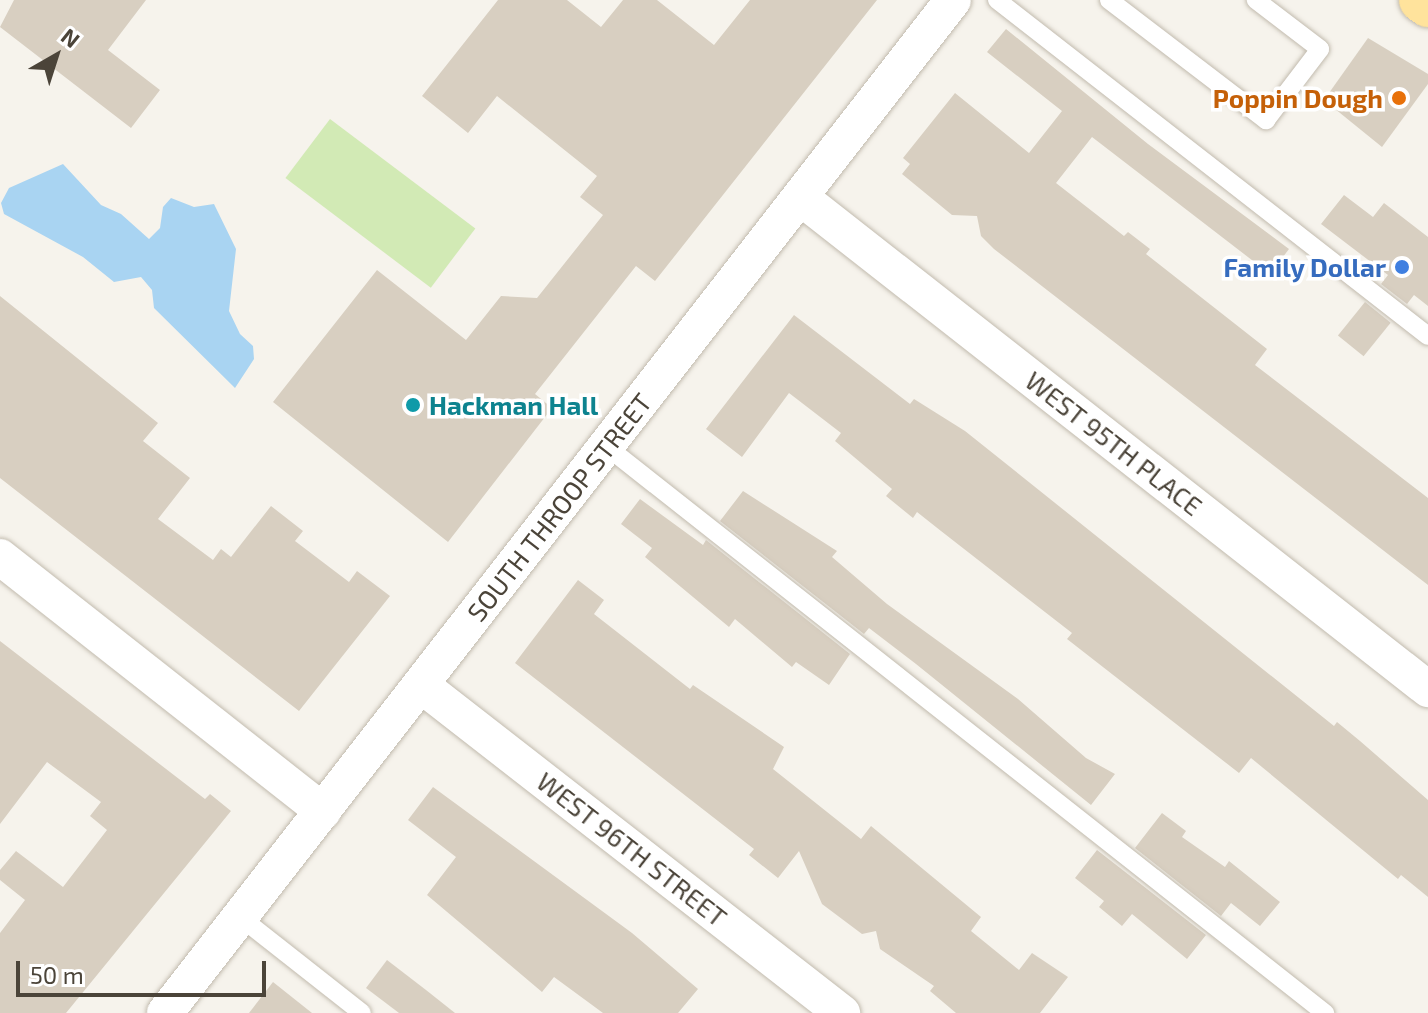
<!DOCTYPE html>
<style>
body{margin:0}
#map{position:relative;width:1428px;height:1013px;overflow:hidden;background:#f6f3ec;font-family:"Exo 2",sans-serif}
div>[style]{position:absolute}
.green>*{inset:0;background:#d2eab5;transform-origin:0 0}
.water>*{inset:0;background:#a9d4f2}
.building>*{inset:0;background:#d8cfc1;transform-origin:0 0}
.roads{filter:drop-shadow(0 0 2px #c2bbae) drop-shadow(0 0 2px #c2bbae)}
.service>*{height:18px;margin:-9px;padding:0 9px;transform-origin:9px;border-radius:9px;background:#fff}
.minor>*{height:36px;margin:-18px;padding:0 18px;transform-origin:18px;border-radius:18px;background:#fff}
.primary>*{height:44px;margin:-22px;padding:0 22px;transform-origin:22px;border-radius:22px;background:#ffe39c}
.dots>*{width:22px;height:22px;translate:-50% -50%;box-sizing:border-box;border:4px solid #fff;border-radius:50%}
span{translate:-50% -50%;white-space:nowrap;text-align:center;line-height:1.15;-webkit-text-stroke:7px #fff;paint-order:stroke}
.food-label{font-size:26px;color:#c56008;font-weight:700}
.right{translate:-100% -50%;text-align:right}
.shop-label{font-size:26px;color:#366cbe;font-weight:700}
.culture-label{font-size:26px;color:#0d838f;font-weight:700}
.left{translate:0 -50%;text-align:left}
.street-label{font-size:26px;color:#4b4439}
.north{position:absolute;left:16px;top:16px;width:80px;height:80px;-webkit-text-stroke:6px #fff;paint-order:stroke;rotate:39deg;font-size:22px;font-weight:700;line-height:32px;text-align:center;color:#4b4439}
.north::after{content:'';display:block;margin:auto;width:28px;height:36px;background:#4b4439;clip-path:polygon(50% 0,100% 100%,50% 72%,0 100%)}
.scale{position:absolute;left:16px;top:961px;width:250px;height:36px;box-sizing:border-box;border:4px solid #4b4439;border-top:0;padding-left:10px;font-size:24px;line-height:28px;white-space:nowrap;color:#4b4439;-webkit-text-stroke:6px #fff;paint-order:stroke}
</style>
<div id="map">
<div class="green">
<i style="left:330px;top:119px;width:182px;height:74px;rotate:37deg"></i>
</div>
<div class="water">
<i style="clip-path:polygon(63px 164px,101px 205px,121px 214px,149px 239px,160px 228px,163px 207px,171px 198px,194px 207px,214px 204px,236px 249px,229px 311px,240px 334px,253px 346px,254px 359px,235px 388px,154px 308px,152px 290px,141px 277px,114px 282px,83px 257px,4px 214px,1px 203px,9px 188px)"></i>
</div>
<div class="building">
<i style="clip-path:polygon(14px 0,146px 0,108px 50px,160px 90px,131px 128px,0 27px)"></i>
<i style="clip-path:polygon(498px 0,567px 0,601px 27px,623px 0,657px 0,714px 45px,750px 0,877px 0,655px 281px,636px 266px,535px 394px,552px 408px,448px 542px,273px 402px,377px 270px,466px 340px,501px 296px,537px 298px,603px 215px,580px 197px,597px 176px,497px 96px,468px 133px,422px 96px)"></i>
<i style="clip-path:polygon(1006px 29px,1148px 144px,1289px 249px,1270px 274px,1092px 137px,1056px 183px,1124px 236px,1128px 232px,1150px 249px,1146px 254px,1267px 349px,1255px 365px,1428px 498px,1428px 585px,994px 249px,981px 236px,977px 216px,952px 215px,902px 174px,910px 164px,903px 158px,955px 93px,1029px 153px,1062px 111px,987px 52px)"></i>
<i style="clip-path:polygon(1368px 38px,1428px 74px,1428px 84px,1382px 147px,1324px 100px)"></i>
<i style="clip-path:polygon(1344px 195px,1373px 217px,1384px 203px,1428px 237px,1428px 306px,1414px 295px,1407px 304px,1381px 284px,1388px 275px,1321px 224px)"></i>
<i style="clip-path:polygon(0 296px,158px 423px,143px 441px,190px 478px,158px 519px,213px 560px,221px 549px,231px 557px,271px 506px,303px 531px,295px 541px,349px 582px,357px 571px,390px 596px,299px 711px,0 478px)"></i>
<i style="left:1365px;top:302px;width:33px;height:43px;rotate:39deg"></i>
<i style="clip-path:polygon(794px 315px,910px 404px,914px 399px,965px 431px,1334px 726px,1337px 722px,1360px 741px,1428px 800px,1428px 897px,1401px 875px,1398px 879px,1251px 758px,1239px 773px,1067px 639px,1072px 633px,941px 531px,917px 512px,913px 518px,886px 496px,892px 489px,835px 441px,841px 433px,789px 393px,742px 457px,706px 429px)"></i>
<i style="clip-path:polygon(743px 491px,837px 551px,832px 557px,887px 604px,1018px 699px,1086px 758px,1115px 774px,1091px 805px,916px 664px,869px 628px,864px 634px,720px 521px)"></i>
<i style="clip-path:polygon(640px 499px,703px 545px,706px 540px,850px 654px,829px 685px,796px 662px,792px 667px,735px 619px,729px 627px,645px 557px,652px 548px,621px 524px)"></i>
<i style="clip-path:polygon(578px 580px,604px 600px,594px 614px,690px 689px,693px 685px,784px 747px,773px 769px,861px 839px,871px 826px,981px 917px,971px 931px,1019px 970px,1032px 953px,1068px 977px,1040px 1013px,956px 1013px,930px 991px,934px 986px,880px 949px,876px 931px,862px 934px,822px 904px,799px 851px,778px 878px,749px 855px,754px 849px,515px 663px)"></i>
<i style="clip-path:polygon(0 641px,205px 799px,210px 794px,231px 811px,66px 1013px,0 1013px,0 933px,25px 900px,0 880px,0 870px,16px 851px,63px 887px,107px 830px,90px 816px,101px 802px,47px 762px,0 824px)"></i>
<i style="clip-path:polygon(433px 787px,632px 933px,698px 989px,678px 1013px,603px 1013px,554px 977px,542px 992px,427px 895px,456px 857px,408px 820px)"></i>
<i style="clip-path:polygon(1162px 813px,1186px 831px,1182px 837px,1225px 867px,1229px 861px,1280px 902px,1260px 926px,1231px 903px,1221px 916px,1135px 848px)"></i>
<i style="clip-path:polygon(1097px 850px,1206px 935px,1187px 959px,1132px 914px,1122px 926px,1099px 907px,1104px 901px,1075px 878px)"></i>
<i style="clip-path:polygon(387px 960px,426px 990px,455px 1013px,399px 1013px,366px 988px)"></i>
<i style="clip-path:polygon(273px 982px,312px 1013px,249px 1013px)"></i>
</div>
<div class="roads">
<div class="service">
<i style="left:997px;top:0;width:546px;rotate:37.94deg"></i>
<i style="left:1109px;top:0;width:198px;rotate:37.4deg"></i>
<i style="left:1266px;top:120px;width:89px;rotate:-52.7deg"></i>
<i style="left:1320px;top:49px;width:81px;rotate:-142.6deg"></i>
<i style="left:606px;top:446px;width:916px;rotate:38.26deg"></i>
<i style="left:240px;top:917px;width:155px;rotate:38.2deg"></i>
</div>
<div class="minor">
<i style="left:800px;top:197px;width:798px;rotate:38.08deg"></i>
<i style="left:0;top:557px;width:411px;rotate:38.2deg"></i>
<i style="left:421px;top:685px;width:534px;rotate:37.92deg"></i>
<i style="left:165px;top:1013px;width:1283px;rotate:-52.12deg"></i>
</div>
<div class="primary">
<i style="left:1421px;top:0;width:9px;rotate:36deg"></i>
</div>
</div>
<div class="dots">
<i style="left:1399px;top:98px;background:#e8710a"></i>
<i style="left:1402px;top:267px;background:#3f7fe0"></i>
<i style="left:413px;top:405px;background:#0f9aa8"></i>
</div>
<div class="food-label">
<span class="right" style="left:1383px;top:98px">Poppin Dough</span>
</div>
<div class="shop-label">
<span class="right" style="left:1386px;top:267px">Family Dollar</span>
</div>
<div class="culture-label">
<span class="left" style="left:429px;top:405px">Hackman Hall</span>
</div>
<div class="street-label">
<span style="left:1114px;top:443px;rotate:38deg">WEST 95TH PLACE</span>
<span style="left:559px;top:507px;rotate:-52deg">SOUTH THROOP STREET</span>
<span style="left:632px;top:849px;rotate:38deg">WEST 96TH STREET</span>
</div>
<div class="north">N</div>
<div class="scale">50 m</div>
</div>
